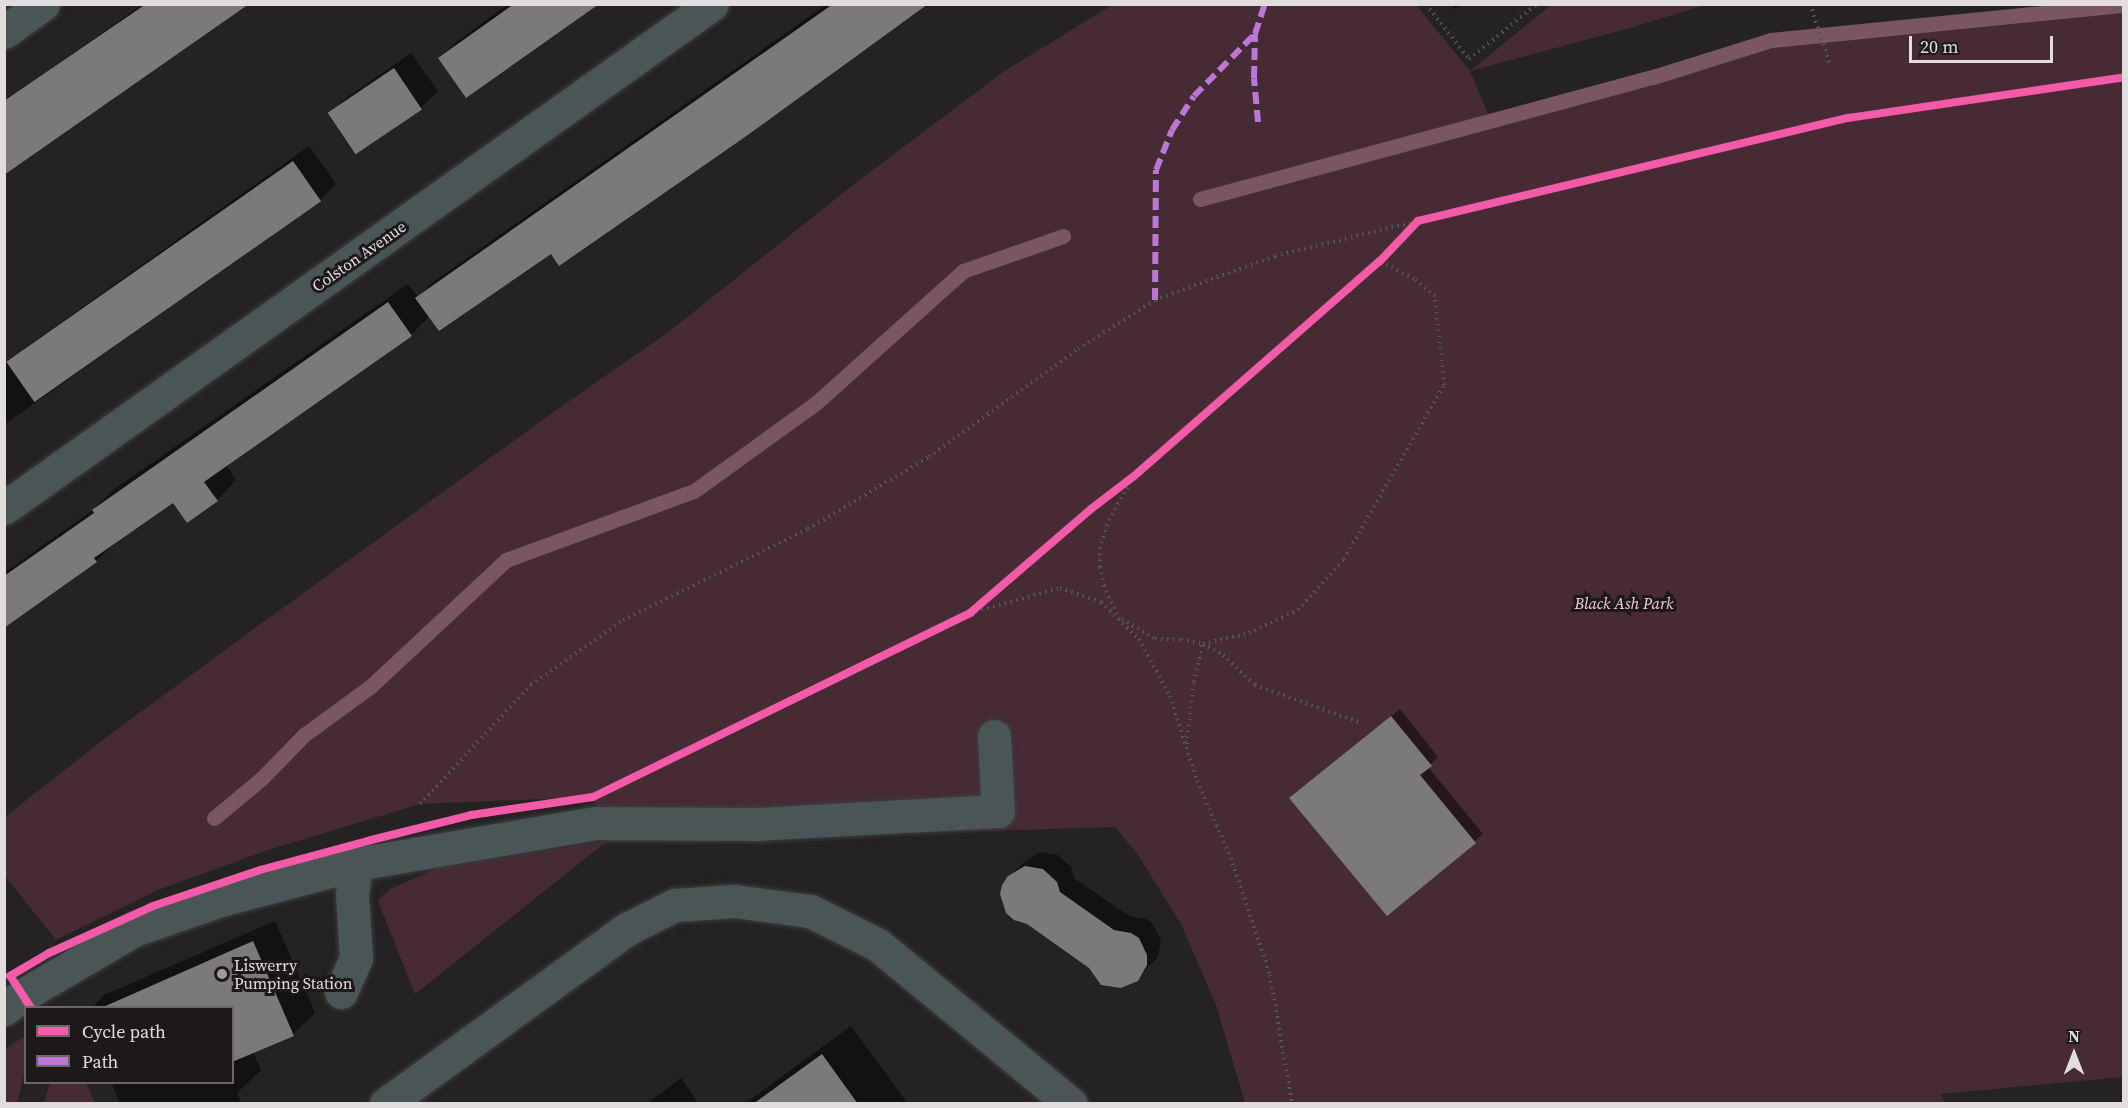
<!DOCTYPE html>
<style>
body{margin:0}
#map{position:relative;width:2128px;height:1108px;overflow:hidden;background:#252223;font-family:"Source Serif 4",serif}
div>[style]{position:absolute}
.green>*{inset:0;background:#462b34}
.shadow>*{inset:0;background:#0007}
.stream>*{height:15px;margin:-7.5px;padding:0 7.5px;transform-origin:7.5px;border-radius:7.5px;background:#795662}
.building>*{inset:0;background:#7c797a;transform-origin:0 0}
.path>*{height:4px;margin-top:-2px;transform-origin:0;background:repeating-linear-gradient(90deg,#505859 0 1.5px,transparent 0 6px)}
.roads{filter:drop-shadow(0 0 2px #3e3d3d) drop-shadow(0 0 2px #3e3d3d)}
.minor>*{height:33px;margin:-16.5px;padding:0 16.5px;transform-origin:16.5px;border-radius:16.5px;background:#4a5656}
.quiet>*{height:6px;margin-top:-3px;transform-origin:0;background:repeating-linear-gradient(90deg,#ba77d6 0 12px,transparent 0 18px)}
.cycleway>*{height:8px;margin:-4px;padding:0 4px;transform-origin:4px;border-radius:4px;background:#f35aa7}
.dots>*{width:16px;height:16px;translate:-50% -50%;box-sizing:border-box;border:3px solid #1d1819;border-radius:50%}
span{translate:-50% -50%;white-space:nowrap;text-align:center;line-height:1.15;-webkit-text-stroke:6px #1d1819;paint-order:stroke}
.street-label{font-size:16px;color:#e1ddde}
.park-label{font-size:16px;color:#f7cddb;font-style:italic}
.poi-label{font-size:16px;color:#e1ddde}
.left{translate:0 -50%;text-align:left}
.frame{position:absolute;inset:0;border:6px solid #e1ddde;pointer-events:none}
.legend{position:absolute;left:24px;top:1006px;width:210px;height:78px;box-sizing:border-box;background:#1d1819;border:2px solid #6b6768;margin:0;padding:8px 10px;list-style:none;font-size:18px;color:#e1ddde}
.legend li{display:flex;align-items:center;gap:12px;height:30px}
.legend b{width:30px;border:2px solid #6b6768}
.north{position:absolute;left:2044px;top:1024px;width:60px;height:60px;-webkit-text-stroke:4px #1d1819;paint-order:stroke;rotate:0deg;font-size:16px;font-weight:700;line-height:24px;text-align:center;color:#e1ddde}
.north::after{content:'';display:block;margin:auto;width:21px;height:27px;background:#e1ddde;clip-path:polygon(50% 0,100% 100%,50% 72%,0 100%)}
.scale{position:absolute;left:1909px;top:36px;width:144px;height:27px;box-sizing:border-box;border:3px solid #e1ddde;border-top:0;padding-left:8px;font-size:18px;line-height:21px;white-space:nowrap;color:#e1ddde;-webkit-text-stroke:4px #1d1819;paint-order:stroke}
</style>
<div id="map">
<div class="green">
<i style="clip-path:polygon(1112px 5px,1416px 5px,1470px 71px,1551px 5px,1705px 5px,1630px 28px,1470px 71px,1491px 121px,1653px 77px,1771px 40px,2123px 5px,2123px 1077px,1941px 1094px,1945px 1104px,1245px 1103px,1216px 1005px,1181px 924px,1138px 855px,1115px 827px,606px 842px,415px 994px,378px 901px,390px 889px,438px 868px,606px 841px,593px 797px,420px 804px,265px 851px,158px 890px,56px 940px,5px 876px,5px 817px,104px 739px,255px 628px,562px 406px,667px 333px,862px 178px,1003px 72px)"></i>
<i style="clip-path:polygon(25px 1036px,25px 1072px,17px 1103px,5px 1103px,5px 1049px)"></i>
<i style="clip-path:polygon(50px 1082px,86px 1083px,95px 1103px,44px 1103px)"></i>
</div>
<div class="shadow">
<i style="clip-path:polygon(143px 4px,243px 4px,4px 102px)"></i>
<i style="clip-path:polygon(508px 4px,595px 4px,440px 58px,456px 42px)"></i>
<i style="clip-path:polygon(827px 4px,927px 4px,551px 252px,430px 316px,411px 335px,226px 465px,236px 480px,217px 500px,173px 501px,117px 541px,96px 561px,4px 625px,4px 573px,94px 509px,113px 490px,408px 284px,418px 297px,433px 282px)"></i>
<i style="clip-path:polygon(1451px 4px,1461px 4px,1455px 9px)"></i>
<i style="clip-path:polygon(411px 53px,438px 91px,421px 108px,357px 152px,330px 114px,346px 98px)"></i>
<i style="clip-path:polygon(309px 146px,336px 184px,320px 200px,4px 425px,4px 363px)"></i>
<i style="clip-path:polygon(1400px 709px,1438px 757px,1428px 767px,1483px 834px,1387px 914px,1299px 791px)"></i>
<i style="clip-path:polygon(1040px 852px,1058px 855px,1071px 867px,1074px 878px,1129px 916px,1146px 919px,1153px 924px,1161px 940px,1158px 957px,1130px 985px,1111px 987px,1102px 983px,1009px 877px,1024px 862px)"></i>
<i style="clip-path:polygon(275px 921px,315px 1013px,293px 1034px,253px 1052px,261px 1070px,237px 1093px,242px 1104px,120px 1104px,111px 1082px,232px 1082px,232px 1008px,92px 1008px,104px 995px)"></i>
<i style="clip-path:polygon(851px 1026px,908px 1104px,744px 1104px)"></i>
<i style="clip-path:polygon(681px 1078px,699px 1104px,646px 1104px)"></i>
</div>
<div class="stream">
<i style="left:1200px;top:199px;width:469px;rotate:-15.1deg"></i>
<i style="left:1653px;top:77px;width:124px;rotate:-17.4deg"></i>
<i style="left:1771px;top:40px;width:355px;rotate:-5.7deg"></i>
<i style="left:214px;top:818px;width:61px;rotate:-39.7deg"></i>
<i style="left:261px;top:779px;width:62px;rotate:-45.7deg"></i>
<i style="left:304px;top:735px;width:83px;rotate:-36.2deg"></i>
<i style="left:371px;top:686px;width:185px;rotate:-43deg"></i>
<i style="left:506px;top:560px;width:200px;rotate:-20.2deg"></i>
<i style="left:694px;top:491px;width:150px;rotate:-35.8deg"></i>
<i style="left:816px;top:403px;width:198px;rotate:-41.9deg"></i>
<i style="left:963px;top:271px;width:106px;rotate:-19.3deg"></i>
</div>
<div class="building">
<i style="clip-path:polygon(146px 4px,249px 4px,4px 175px,4px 101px)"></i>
<i style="clip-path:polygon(514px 4px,599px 4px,466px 98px,438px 58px)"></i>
<i style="clip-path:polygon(833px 4px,928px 4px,745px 137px,559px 266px,551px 254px,439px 331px,415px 298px)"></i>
<i style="left:394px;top:68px;width:50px;height:80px;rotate:56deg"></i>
<i style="left:293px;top:161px;width:49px;height:350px;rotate:55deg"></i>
<i style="clip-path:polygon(388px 302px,412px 336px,204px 482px,218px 501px,187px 523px,173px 503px,94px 558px,97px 562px,4px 628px,4px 576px,94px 513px,92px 510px)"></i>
<i style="clip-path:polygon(1391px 716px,1432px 766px,1420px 775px,1476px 843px,1387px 916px,1289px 798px)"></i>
<i style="clip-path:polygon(1025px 866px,1043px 869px,1057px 882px,1060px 892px,1114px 930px,1131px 933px,1139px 938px,1147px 955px,1147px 965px,1138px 981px,1121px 988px,1101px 985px,1089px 968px,1027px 924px,1014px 920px,1006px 913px,1000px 894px,1002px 885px,1008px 876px)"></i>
<i style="clip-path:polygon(253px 941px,294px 1036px,232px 1062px,232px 1008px,101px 1008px)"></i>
<i style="clip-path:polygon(822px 1054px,858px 1104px,753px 1104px)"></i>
</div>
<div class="path">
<i style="left:1426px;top:4px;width:70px;rotate:52deg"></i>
<i style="left:1469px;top:59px;width:87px;rotate:-39deg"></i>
<i style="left:1810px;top:4px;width:66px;rotate:71.6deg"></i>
<i style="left:970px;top:613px;width:93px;rotate:-15.5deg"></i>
<i style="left:1060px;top:588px;width:43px;rotate:18.9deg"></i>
<i style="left:1101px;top:602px;width:53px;rotate:44.2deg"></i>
<i style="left:1139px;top:639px;width:65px;rotate:61.5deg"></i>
<i style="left:1170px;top:696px;width:89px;rotate:72.4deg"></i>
<i style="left:1197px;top:781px;width:84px;rotate:66.2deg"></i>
<i style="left:1231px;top:858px;width:123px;rotate:71.6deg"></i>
<i style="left:1270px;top:975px;width:131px;rotate:80.3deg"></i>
<i style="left:1117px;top:614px;width:31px;rotate:-115deg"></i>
<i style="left:1104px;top:586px;width:19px;rotate:-102deg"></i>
<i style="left:1100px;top:567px;width:24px;rotate:-88deg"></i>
<i style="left:1101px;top:543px;width:24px;rotate:-71deg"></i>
<i style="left:1109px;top:520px;width:51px;rotate:-60.4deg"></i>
<i style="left:1122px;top:619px;width:39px;rotate:31deg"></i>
<i style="left:1155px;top:639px;width:26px;rotate:2deg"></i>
<i style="left:1181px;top:640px;width:22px;rotate:10deg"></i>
<i style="left:1203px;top:644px;width:23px;rotate:29deg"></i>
<i style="left:1223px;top:655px;width:44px;rotate:43.2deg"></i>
<i style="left:1255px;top:685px;width:113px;rotate:19.7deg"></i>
<i style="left:1187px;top:744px;width:62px;rotate:-83.6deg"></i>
<i style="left:1194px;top:682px;width:39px;rotate:-77deg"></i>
<i style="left:1203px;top:644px;width:47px;rotate:-13.4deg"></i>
<i style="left:1249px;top:633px;width:54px;rotate:-25.1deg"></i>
<i style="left:1298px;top:610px;width:69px;rotate:-48deg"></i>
<i style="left:1344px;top:559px;width:201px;rotate:-60.1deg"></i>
<i style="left:1444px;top:385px;width:89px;rotate:-95.8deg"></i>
<i style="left:1435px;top:296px;width:27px;rotate:-141deg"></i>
<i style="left:1414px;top:279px;width:38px;rotate:-152deg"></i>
<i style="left:420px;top:804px;width:163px;rotate:-47deg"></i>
<i style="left:531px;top:685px;width:113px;rotate:-35.2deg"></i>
<i style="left:623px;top:620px;width:206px;rotate:-26.2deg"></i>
<i style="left:808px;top:529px;width:141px;rotate:-30.8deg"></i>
<i style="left:929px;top:457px;width:184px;rotate:-35.9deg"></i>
<i style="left:1078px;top:349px;width:91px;rotate:-32.5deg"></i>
<i style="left:1155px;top:300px;width:128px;rotate:-20.1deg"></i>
<i style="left:1275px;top:256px;width:147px;rotate:-13.8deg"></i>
</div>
<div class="roads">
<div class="minor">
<i style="left:4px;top:32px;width:48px;rotate:-35.7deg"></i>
<i style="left:4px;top:508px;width:869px;rotate:-35.45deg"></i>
<i style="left:341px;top:992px;width:37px;rotate:-66deg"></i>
<i style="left:356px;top:958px;width:63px;rotate:-93.6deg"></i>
<i style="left:352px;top:895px;width:31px;rotate:-83deg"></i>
<i style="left:4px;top:1009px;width:24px;rotate:-36deg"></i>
<i style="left:23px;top:995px;width:129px;rotate:-30.4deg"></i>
<i style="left:134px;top:930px;width:91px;rotate:-19.2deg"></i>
<i style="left:220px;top:900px;width:141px;rotate:-14.8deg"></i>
<i style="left:356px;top:864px;width:244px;rotate:-9.7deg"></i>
<i style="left:597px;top:823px;width:159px;rotate:0.4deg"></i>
<i style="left:756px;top:824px;width:242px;rotate:-3.1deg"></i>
<i style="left:998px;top:811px;width:75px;rotate:-93.1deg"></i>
<i style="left:386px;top:1104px;width:298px;rotate:-36deg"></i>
<i style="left:627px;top:929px;width:54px;rotate:-26.6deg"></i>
<i style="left:675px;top:905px;width:59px;rotate:-3.9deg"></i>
<i style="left:734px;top:901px;width:77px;rotate:7.5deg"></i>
<i style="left:810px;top:911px;width:76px;rotate:26.6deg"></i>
<i style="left:878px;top:945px;width:250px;rotate:39.5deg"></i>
</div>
</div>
<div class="quiet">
<i style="left:1258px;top:122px;width:44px;rotate:-95.2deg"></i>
<i style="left:1254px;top:78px;width:44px;rotate:-88.7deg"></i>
<i style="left:1255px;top:34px;width:32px;rotate:-72deg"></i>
<i style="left:1155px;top:300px;width:130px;rotate:-89.6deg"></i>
<i style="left:1156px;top:170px;width:43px;rotate:-68.2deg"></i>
<i style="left:1172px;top:130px;width:40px;rotate:-57.1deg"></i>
<i style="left:1194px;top:96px;width:87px;rotate:-45.5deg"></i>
</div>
<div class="cycleway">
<i style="left:31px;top:1008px;width:38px;rotate:-123deg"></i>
<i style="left:10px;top:976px;width:45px;rotate:-30.5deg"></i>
<i style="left:49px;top:953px;width:114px;rotate:-24.3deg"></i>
<i style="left:153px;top:906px;width:113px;rotate:-18.6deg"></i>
<i style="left:260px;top:870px;width:115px;rotate:-15.1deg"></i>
<i style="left:371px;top:840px;width:103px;rotate:-14deg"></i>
<i style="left:471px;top:815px;width:123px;rotate:-8.4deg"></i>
<i style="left:593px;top:797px;width:420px;rotate:-26deg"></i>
<i style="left:970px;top:613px;width:160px;rotate:-40.7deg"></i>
<i style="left:1091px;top:509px;width:54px;rotate:-37.5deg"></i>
<i style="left:1134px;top:476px;width:327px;rotate:-41.2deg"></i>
<i style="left:1380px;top:261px;width:55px;rotate:-46.5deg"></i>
<i style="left:1418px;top:221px;width:442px;rotate:-13.5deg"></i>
<i style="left:1848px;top:118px;width:279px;rotate:-8.4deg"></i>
</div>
<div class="dots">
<i style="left:222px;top:974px;background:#9f9c9d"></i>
</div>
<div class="street-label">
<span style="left:359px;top:256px;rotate:-35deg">Colston Avenue</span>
</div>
<div class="park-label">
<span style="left:1624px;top:603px">Black Ash Park</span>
</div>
<div class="poi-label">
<span class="left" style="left:234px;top:974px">Liswerry<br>Pumping Station</span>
</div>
<div class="frame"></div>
<ul class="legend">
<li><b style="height:8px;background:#f35aa7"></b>Cycle path</li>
<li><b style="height:8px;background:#ba77d6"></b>Path</li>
</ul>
<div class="north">N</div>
<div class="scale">20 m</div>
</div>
